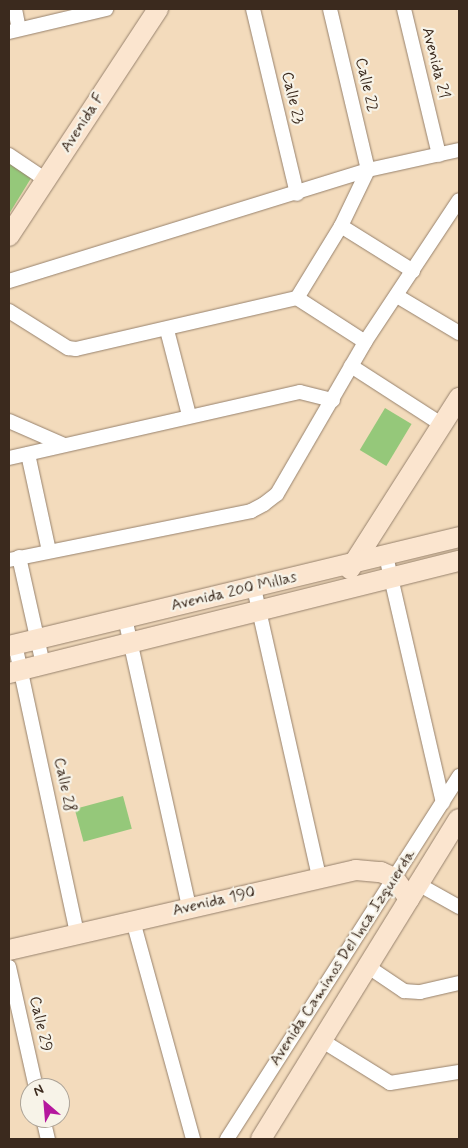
<!DOCTYPE html>
<style>
body{margin:0}
#map{position:relative;width:468px;height:1148px;overflow:hidden;background:#f3dbbc;font-family:Mynerve,sans-serif}
div>[style]{position:absolute}
.green>*{inset:0;background:#95c87a;transform-origin:0 0}
.roads{filter:drop-shadow(0 0 1px #97826d) drop-shadow(0 0 1px #97826d)}
.street>*{height:14px;margin:-7px;padding:0 7px;transform-origin:7px;border-radius:7px;background:#fff}
.secondary>*{height:20px;margin:-10px;padding:0 10px;transform-origin:10px;border-radius:10px;background:#fbe5cf}
span{translate:-50% -50%;white-space:nowrap;text-align:center;line-height:1.15;-webkit-text-stroke:4.5px #f7f3e8;paint-order:stroke}
.street-label{font-size:16px;color:#3b2a1e}
.frame{position:absolute;inset:0;border:10px solid #3b2a1e;pointer-events:none}
.north{position:absolute;left:20px;top:1078px;width:50px;height:50px;box-sizing:border-box;background:#f7f3e8;border:1px solid #aca397;border-radius:50%;rotate:333deg;font-size:14px;font-weight:700;line-height:20px;text-align:center;color:#3b2a1e}
.north::after{content:'';display:block;margin:auto;width:18px;height:22px;background:#b5179e;clip-path:polygon(50% 0,100% 100%,50% 72%,0 100%)}
</style>
<div id="map">
<div class="green">
<i style="clip-path:polygon(9px 159px,33px 175px,9px 214px)"></i>
<i style="left:385px;top:408px;width:31px;height:49px;rotate:31deg"></i>
<i style="left:123px;top:796px;width:34px;height:50px;rotate:75deg"></i>
</div>
<div class="roads">
<div class="street">
<i style="left:15px;top:9px;width:20px;rotate:79deg"></i>
<i style="left:253px;top:9px;width:190px;rotate:76.6deg"></i>
<i style="left:404px;top:9px;width:150px;rotate:76.5deg"></i>
<i style="left:9px;top:32px;width:100px;rotate:-13.3deg"></i>
<i style="left:9px;top:155px;width:45px;rotate:34deg"></i>
<i style="left:341px;top:226px;width:85px;rotate:32deg"></i>
<i style="left:9px;top:281px;width:376px;rotate:-17.2deg"></i>
<i style="left:368px;top:170px;width:93px;rotate:-12.4deg"></i>
<i style="left:397px;top:296px;width:72px;rotate:30.8deg"></i>
<i style="left:297px;top:298px;width:81px;rotate:32.9deg"></i>
<i style="left:9px;top:311px;width:70px;rotate:32.1deg"></i>
<i style="left:68px;top:348px;width:8px;rotate:7deg"></i>
<i style="left:76px;top:349px;width:227px;rotate:-13deg"></i>
<i style="left:297px;top:298px;width:84px;rotate:-58.6deg"></i>
<i style="left:341px;top:226px;width:62px;rotate:-64.3deg"></i>
<i style="left:368px;top:170px;width:165px;rotate:-103.3deg"></i>
<i style="left:167px;top:330px;width:88px;rotate:75.5deg"></i>
<i style="left:351px;top:366px;width:107px;rotate:32.8deg"></i>
<i style="left:9px;top:421px;width:60px;rotate:23.6deg"></i>
<i style="left:28px;top:454px;width:99px;rotate:77.8deg"></i>
<i style="left:9px;top:458px;width:298px;rotate:-12.8deg"></i>
<i style="left:300px;top:392px;width:34px;rotate:14deg"></i>
<i style="left:386px;top:556px;width:253px;rotate:77deg"></i>
<i style="left:19px;top:557px;width:110px;rotate:77.4deg"></i>
<i style="left:9px;top:560px;width:247px;rotate:-11.4deg"></i>
<i style="left:251px;top:511px;width:15px;rotate:-28deg"></i>
<i style="left:264px;top:504px;width:16px;rotate:-38deg"></i>
<i style="left:277px;top:494px;width:176px;rotate:-59.9deg"></i>
<i style="left:365px;top:342px;width:170px;rotate:-56.5deg"></i>
<i style="left:254px;top:588px;width:296px;rotate:77.3deg"></i>
<i style="left:125px;top:618px;width:296px;rotate:77.5deg"></i>
<i style="left:15px;top:644px;width:297px;rotate:77.9deg"></i>
<i style="left:418px;top:884px;width:47px;rotate:29.3deg"></i>
<i style="left:133px;top:921px;width:226px;rotate:74.6deg"></i>
<i style="left:367px;top:966px;width:45px;rotate:34deg"></i>
<i style="left:404px;top:991px;width:16px;rotate:4deg"></i>
<i style="left:420px;top:992px;width:40px;rotate:-13deg"></i>
<i style="left:9px;top:967px;width:124px;rotate:77.4deg"></i>
<i style="left:321px;top:1040px;width:81px;rotate:31.9deg"></i>
<i style="left:390px;top:1083px;width:70px;rotate:-9.1deg"></i>
<i style="left:43px;top:1118px;width:22px;rotate:77deg"></i>
<i style="left:227px;top:1139px;width:431px;rotate:-57.4deg"></i>
</div>
<div class="secondary">
<i style="left:9px;top:236px;width:272px;rotate:-56.7deg"></i>
<i style="left:350px;top:569px;width:203px;rotate:-57.5deg"></i>
<i style="left:9px;top:646px;width:463px;rotate:-13.6deg"></i>
<i style="left:9px;top:673px;width:464px;rotate:-14deg"></i>
<i style="left:9px;top:950px;width:356px;rotate:-13deg"></i>
<i style="left:356px;top:870px;width:25px;rotate:5deg"></i>
<i style="left:381px;top:872px;width:14px;rotate:25deg"></i>
<i style="left:394px;top:878px;width:26px;rotate:54deg"></i>
<i style="left:261px;top:1139px;width:376px;rotate:-58.3deg"></i>
</div>
</div>
<div class="street-label">
<span style="left:435px;top:63px;rotate:76deg">Avenida 21</span>
<span style="left:366px;top:85px;rotate:77deg">Calle 22</span>
<span style="left:292px;top:98px;rotate:77deg">Calle 23</span>
<span style="left:83px;top:123px;rotate:-57deg">Avenida F</span>
<span style="left:234px;top:592px;rotate:-13deg">Avenida 200 Millas</span>
<span style="left:64px;top:785px;rotate:78deg">Calle 28</span>
<span style="left:214px;top:902px;rotate:-13deg">Avenida 190</span>
<span style="left:343px;top:958px;rotate:-57deg">Avenida Caminos Del Inca Izquierda</span>
<span style="left:40px;top:1024px;rotate:77deg">Calle 29</span>
</div>
<div class="frame"></div>
<div class="north">N</div>
</div>
